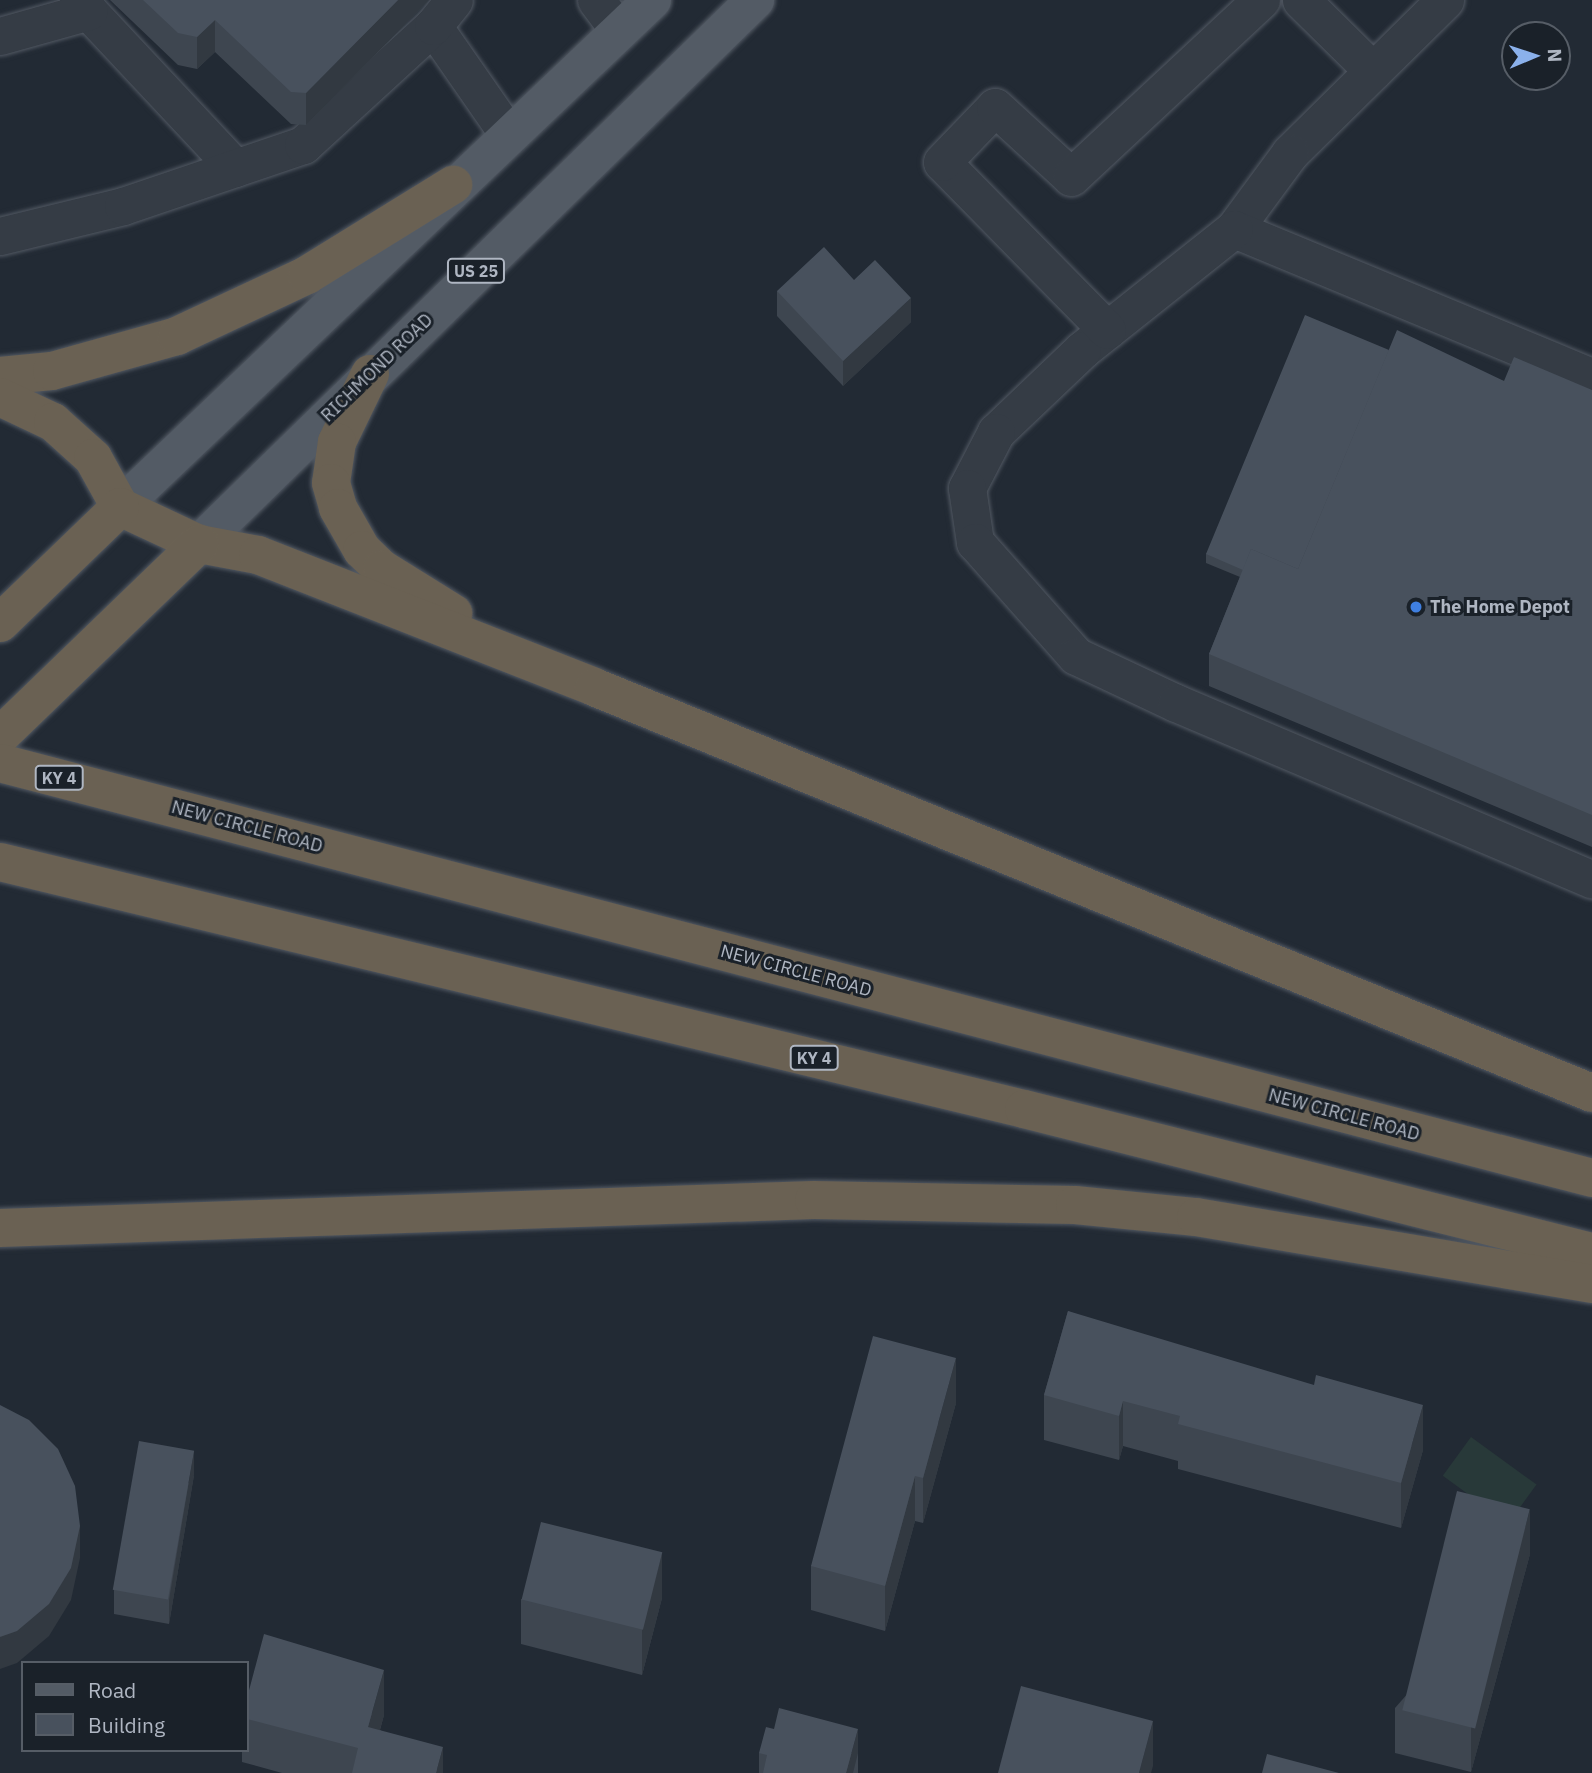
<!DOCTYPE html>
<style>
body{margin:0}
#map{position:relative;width:1592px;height:1773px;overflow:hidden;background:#222a34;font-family:"IBM Plex Sans",sans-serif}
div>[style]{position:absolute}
.green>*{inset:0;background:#283939;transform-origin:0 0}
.roads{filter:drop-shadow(0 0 2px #525963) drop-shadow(0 0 2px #525963)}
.minor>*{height:37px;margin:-18.5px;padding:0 18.5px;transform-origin:18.5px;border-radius:18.5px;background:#353c45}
.major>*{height:38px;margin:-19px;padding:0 19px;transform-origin:19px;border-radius:19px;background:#535b65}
.highway>*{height:38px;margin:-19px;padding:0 19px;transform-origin:19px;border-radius:19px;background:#6a6153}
.wall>*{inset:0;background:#3e4650;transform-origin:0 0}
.shaded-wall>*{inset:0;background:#323941}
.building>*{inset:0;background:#48515d;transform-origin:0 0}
.dots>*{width:19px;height:19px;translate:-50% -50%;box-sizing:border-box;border:4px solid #1a2129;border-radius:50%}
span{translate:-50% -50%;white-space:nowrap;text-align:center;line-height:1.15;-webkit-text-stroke:6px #1a2129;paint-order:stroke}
.shield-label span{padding:2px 5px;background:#1a2129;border:2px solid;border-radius:5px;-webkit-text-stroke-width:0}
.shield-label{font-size:16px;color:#afb6c2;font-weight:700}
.street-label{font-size:18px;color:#afb6c2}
.poi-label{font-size:18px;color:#afb6c2;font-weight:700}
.left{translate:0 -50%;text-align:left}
.legend{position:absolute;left:21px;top:1661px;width:228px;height:91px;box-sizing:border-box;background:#1a2129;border:2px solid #565d66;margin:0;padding:9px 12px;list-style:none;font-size:21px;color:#afb6c2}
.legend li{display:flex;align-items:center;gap:14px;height:35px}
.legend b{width:35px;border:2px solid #565d66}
.north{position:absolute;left:1501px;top:21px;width:70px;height:70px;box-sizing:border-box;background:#1a2129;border:2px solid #565d66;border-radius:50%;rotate:88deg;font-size:19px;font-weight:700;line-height:28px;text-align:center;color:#afb6c2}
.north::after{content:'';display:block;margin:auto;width:24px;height:32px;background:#8bb1eb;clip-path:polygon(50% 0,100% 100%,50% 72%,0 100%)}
</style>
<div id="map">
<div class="green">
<i style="left:1471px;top:1437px;width:81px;height:48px;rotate:36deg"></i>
</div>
<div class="roads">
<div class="minor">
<i style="left:78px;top:0;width:230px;rotate:46.9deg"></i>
<i style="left:596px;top:0;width:36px;rotate:53deg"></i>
<i style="left:1301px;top:0;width:101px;rotate:44.6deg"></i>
<i style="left:1445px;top:0;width:218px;rotate:135.4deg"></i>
<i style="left:1290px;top:153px;width:94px;rotate:126.4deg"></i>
<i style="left:1234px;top:229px;width:387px;rotate:22.5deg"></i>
<i style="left:433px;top:26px;width:131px;rotate:55.2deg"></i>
<i style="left:0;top:36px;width:92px;rotate:-15.7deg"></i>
<i style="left:1234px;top:229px;width:194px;rotate:141.5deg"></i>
<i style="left:1082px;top:350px;width:119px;rotate:136.4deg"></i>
<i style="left:996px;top:432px;width:63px;rotate:117.4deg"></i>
<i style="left:967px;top:488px;width:55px;rotate:81.6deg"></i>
<i style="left:975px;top:542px;width:152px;rotate:48.5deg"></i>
<i style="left:1076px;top:656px;width:110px;rotate:25.2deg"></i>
<i style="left:1176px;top:703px;width:452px;rotate:23deg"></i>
<i style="left:0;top:236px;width:127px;rotate:-13.7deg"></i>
<i style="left:123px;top:206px;width:190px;rotate:-18.7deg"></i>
<i style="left:303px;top:145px;width:176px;rotate:-42.5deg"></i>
<i style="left:433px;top:26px;width:33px;rotate:-51deg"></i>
<i style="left:1107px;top:330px;width:235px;rotate:-134.5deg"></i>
<i style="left:942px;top:162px;width:76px;rotate:-46.1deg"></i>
<i style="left:995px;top:107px;width:103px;rotate:42.6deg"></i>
<i style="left:1071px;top:177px;width:260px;rotate:-43deg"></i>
</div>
<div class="major">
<i style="left:120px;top:507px;width:735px;rotate:-43.62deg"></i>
<i style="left:199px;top:544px;width:778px;rotate:-44.37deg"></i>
</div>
<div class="highway">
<i style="left:370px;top:374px;width:76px;rotate:115.9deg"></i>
<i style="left:337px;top:442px;width:41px;rotate:98.3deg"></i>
<i style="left:331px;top:483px;width:26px;rotate:74deg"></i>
<i style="left:338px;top:508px;width:48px;rotate:60.3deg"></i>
<i style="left:362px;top:550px;width:28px;rotate:44deg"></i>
<i style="left:382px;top:569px;width:84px;rotate:31.8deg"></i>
<i style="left:0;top:376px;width:52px;rotate:-5.5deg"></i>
<i style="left:52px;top:371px;width:130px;rotate:-15.6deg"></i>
<i style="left:177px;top:336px;width:144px;rotate:-25.1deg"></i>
<i style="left:307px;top:275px;width:172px;rotate:-31.7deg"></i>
<i style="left:0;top:397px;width:59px;rotate:25.3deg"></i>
<i style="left:53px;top:422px;width:54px;rotate:42deg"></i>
<i style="left:93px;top:458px;width:56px;rotate:61.1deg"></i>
<i style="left:120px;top:507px;width:87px;rotate:25.1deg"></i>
<i style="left:199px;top:544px;width:60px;rotate:10.6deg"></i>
<i style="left:258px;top:555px;width:361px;rotate:21.4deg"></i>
<i style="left:594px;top:687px;width:1077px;rotate:22.14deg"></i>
<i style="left:0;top:623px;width:167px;rotate:-44deg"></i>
<i style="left:0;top:736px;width:277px;rotate:-44deg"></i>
<i style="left:0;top:763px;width:1645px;rotate:14.61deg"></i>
<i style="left:0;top:862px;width:1053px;rotate:13.56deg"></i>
<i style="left:1024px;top:1109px;width:586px;rotate:14.13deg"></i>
<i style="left:0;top:1228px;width:814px;rotate:-1.97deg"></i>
<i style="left:814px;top:1200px;width:261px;rotate:1.1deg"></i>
<i style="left:1075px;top:1205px;width:122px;rotate:5.7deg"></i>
<i style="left:1196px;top:1217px;width:402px;rotate:9.6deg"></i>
</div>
</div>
<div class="wall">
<i style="clip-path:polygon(110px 0,429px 0,306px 125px,291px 124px,215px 52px,197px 69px,178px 65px)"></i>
<i style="clip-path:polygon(854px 280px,911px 322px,843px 386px,777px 316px,777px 291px)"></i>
<i style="clip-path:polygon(1389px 350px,1504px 381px,1592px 390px,1592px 847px,1209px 686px,1209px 654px,1240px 577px,1206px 563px,1206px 554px)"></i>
<i style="clip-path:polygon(1068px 1311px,1423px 1450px,1401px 1528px,1178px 1469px,1178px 1461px,1123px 1446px,1119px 1460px,1044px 1440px,1044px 1395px)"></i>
<i style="clip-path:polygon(956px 1403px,923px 1523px,915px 1521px,885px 1631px,811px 1610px,811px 1566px)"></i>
<i style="clip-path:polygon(194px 1475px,169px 1624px,114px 1614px,114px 1590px)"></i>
<i style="clip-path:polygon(1530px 1554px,1471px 1772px,1395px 1753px,1395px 1708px)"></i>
<i style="clip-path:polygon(662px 1598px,642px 1675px,521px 1644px,521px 1599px)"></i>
<i style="clip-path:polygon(247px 1698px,384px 1715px,380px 1730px,443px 1773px,282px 1773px,242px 1762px,242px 1750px,247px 1750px)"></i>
<i style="left:759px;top:1753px;width:99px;height:20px"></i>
</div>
<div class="shaded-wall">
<i style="clip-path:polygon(398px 0,429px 0,306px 125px,306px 93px)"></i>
<i style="clip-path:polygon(215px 20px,215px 52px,197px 69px,197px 37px)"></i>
<i style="clip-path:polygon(911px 298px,911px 322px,843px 386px,843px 361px)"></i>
<i style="clip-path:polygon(956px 1358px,956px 1403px,923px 1523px,923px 1478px)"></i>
<i style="clip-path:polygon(1123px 1401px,1123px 1446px,1119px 1460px,1119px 1416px)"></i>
<i style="clip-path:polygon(1423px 1405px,1423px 1450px,1401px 1528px,1401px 1483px)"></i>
<i style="clip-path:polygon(194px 1451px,194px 1475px,169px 1624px,169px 1600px)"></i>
<i style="clip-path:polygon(915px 1476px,915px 1521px,885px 1631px,885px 1586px)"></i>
<i style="clip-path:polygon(1530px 1509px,1530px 1554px,1471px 1772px,1471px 1728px)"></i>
<i style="clip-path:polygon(80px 1526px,80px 1558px,71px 1600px,49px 1636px,17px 1663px,0 1669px,0 1637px)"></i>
<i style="clip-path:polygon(662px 1553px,662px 1598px,642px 1675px,642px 1630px)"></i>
<i style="clip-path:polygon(384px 1670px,384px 1715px,368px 1772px,368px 1727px)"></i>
<i style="clip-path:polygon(1153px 1721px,1153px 1766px,1151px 1773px,1139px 1773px)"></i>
<i style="clip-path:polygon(858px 1729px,858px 1753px,853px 1773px,846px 1773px)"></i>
<i style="clip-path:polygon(443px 1747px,443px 1773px,436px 1773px)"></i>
</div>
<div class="building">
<i style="clip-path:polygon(143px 0,398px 0,306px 93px,291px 92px,215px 20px,197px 37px,178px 33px)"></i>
<i style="clip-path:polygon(824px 247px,854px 280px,875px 260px,911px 298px,843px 361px,777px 291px)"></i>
<i style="clip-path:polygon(1305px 315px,1389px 350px,1298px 569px,1251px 549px,1243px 570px,1206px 554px)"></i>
<i style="clip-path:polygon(1397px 330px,1504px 381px,1514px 357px,1592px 390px,1592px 815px,1209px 654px,1251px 549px,1298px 569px)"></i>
<i style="clip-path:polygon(1068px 1311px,1314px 1385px,1316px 1375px,1423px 1405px,1401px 1483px,1178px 1424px,1180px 1416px,1123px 1401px,1119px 1416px,1044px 1395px)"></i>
<i style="clip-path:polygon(873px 1336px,956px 1358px,923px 1478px,915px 1476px,885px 1586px,811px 1566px)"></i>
<i style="clip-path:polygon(0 1405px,29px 1420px,58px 1449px,75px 1486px,80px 1526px,71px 1568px,49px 1604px,17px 1631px,0 1637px)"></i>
<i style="left:139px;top:1441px;width:56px;height:151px;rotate:10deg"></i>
<i style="left:1457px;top:1491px;width:75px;height:226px;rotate:14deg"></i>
<i style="left:541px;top:1522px;width:125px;height:80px;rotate:14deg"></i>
<i style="clip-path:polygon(264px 1634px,384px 1670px,368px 1727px,443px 1747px,436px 1773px,352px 1773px,358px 1748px,247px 1719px,247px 1698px)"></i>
<i style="clip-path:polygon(1021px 1686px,1153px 1721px,1139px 1773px,998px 1773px)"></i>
<i style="clip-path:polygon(779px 1708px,858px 1729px,846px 1773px,763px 1773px,767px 1755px,759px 1753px,766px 1727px,774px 1729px)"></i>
<i style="clip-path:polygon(1267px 1754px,1339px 1773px,1262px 1773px)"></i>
</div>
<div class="dots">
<i style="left:1416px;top:607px;background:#3f7fe0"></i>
</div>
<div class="shield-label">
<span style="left:476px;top:271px">US 25</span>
<span style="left:59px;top:778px">KY 4</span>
<span style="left:814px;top:1058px">KY 4</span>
</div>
<div class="street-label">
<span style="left:377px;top:368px;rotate:-44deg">RICHMOND ROAD</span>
<span style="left:247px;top:827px;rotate:15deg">NEW CIRCLE ROAD</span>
<span style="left:796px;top:971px;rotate:15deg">NEW CIRCLE ROAD</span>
<span style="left:1344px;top:1115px;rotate:15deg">NEW CIRCLE ROAD</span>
</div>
<div class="poi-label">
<span class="left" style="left:1430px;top:607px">The Home Depot</span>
</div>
<ul class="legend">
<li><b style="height:9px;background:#535b65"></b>Road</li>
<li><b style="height:19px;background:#48515d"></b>Building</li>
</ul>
<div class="north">N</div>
</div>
